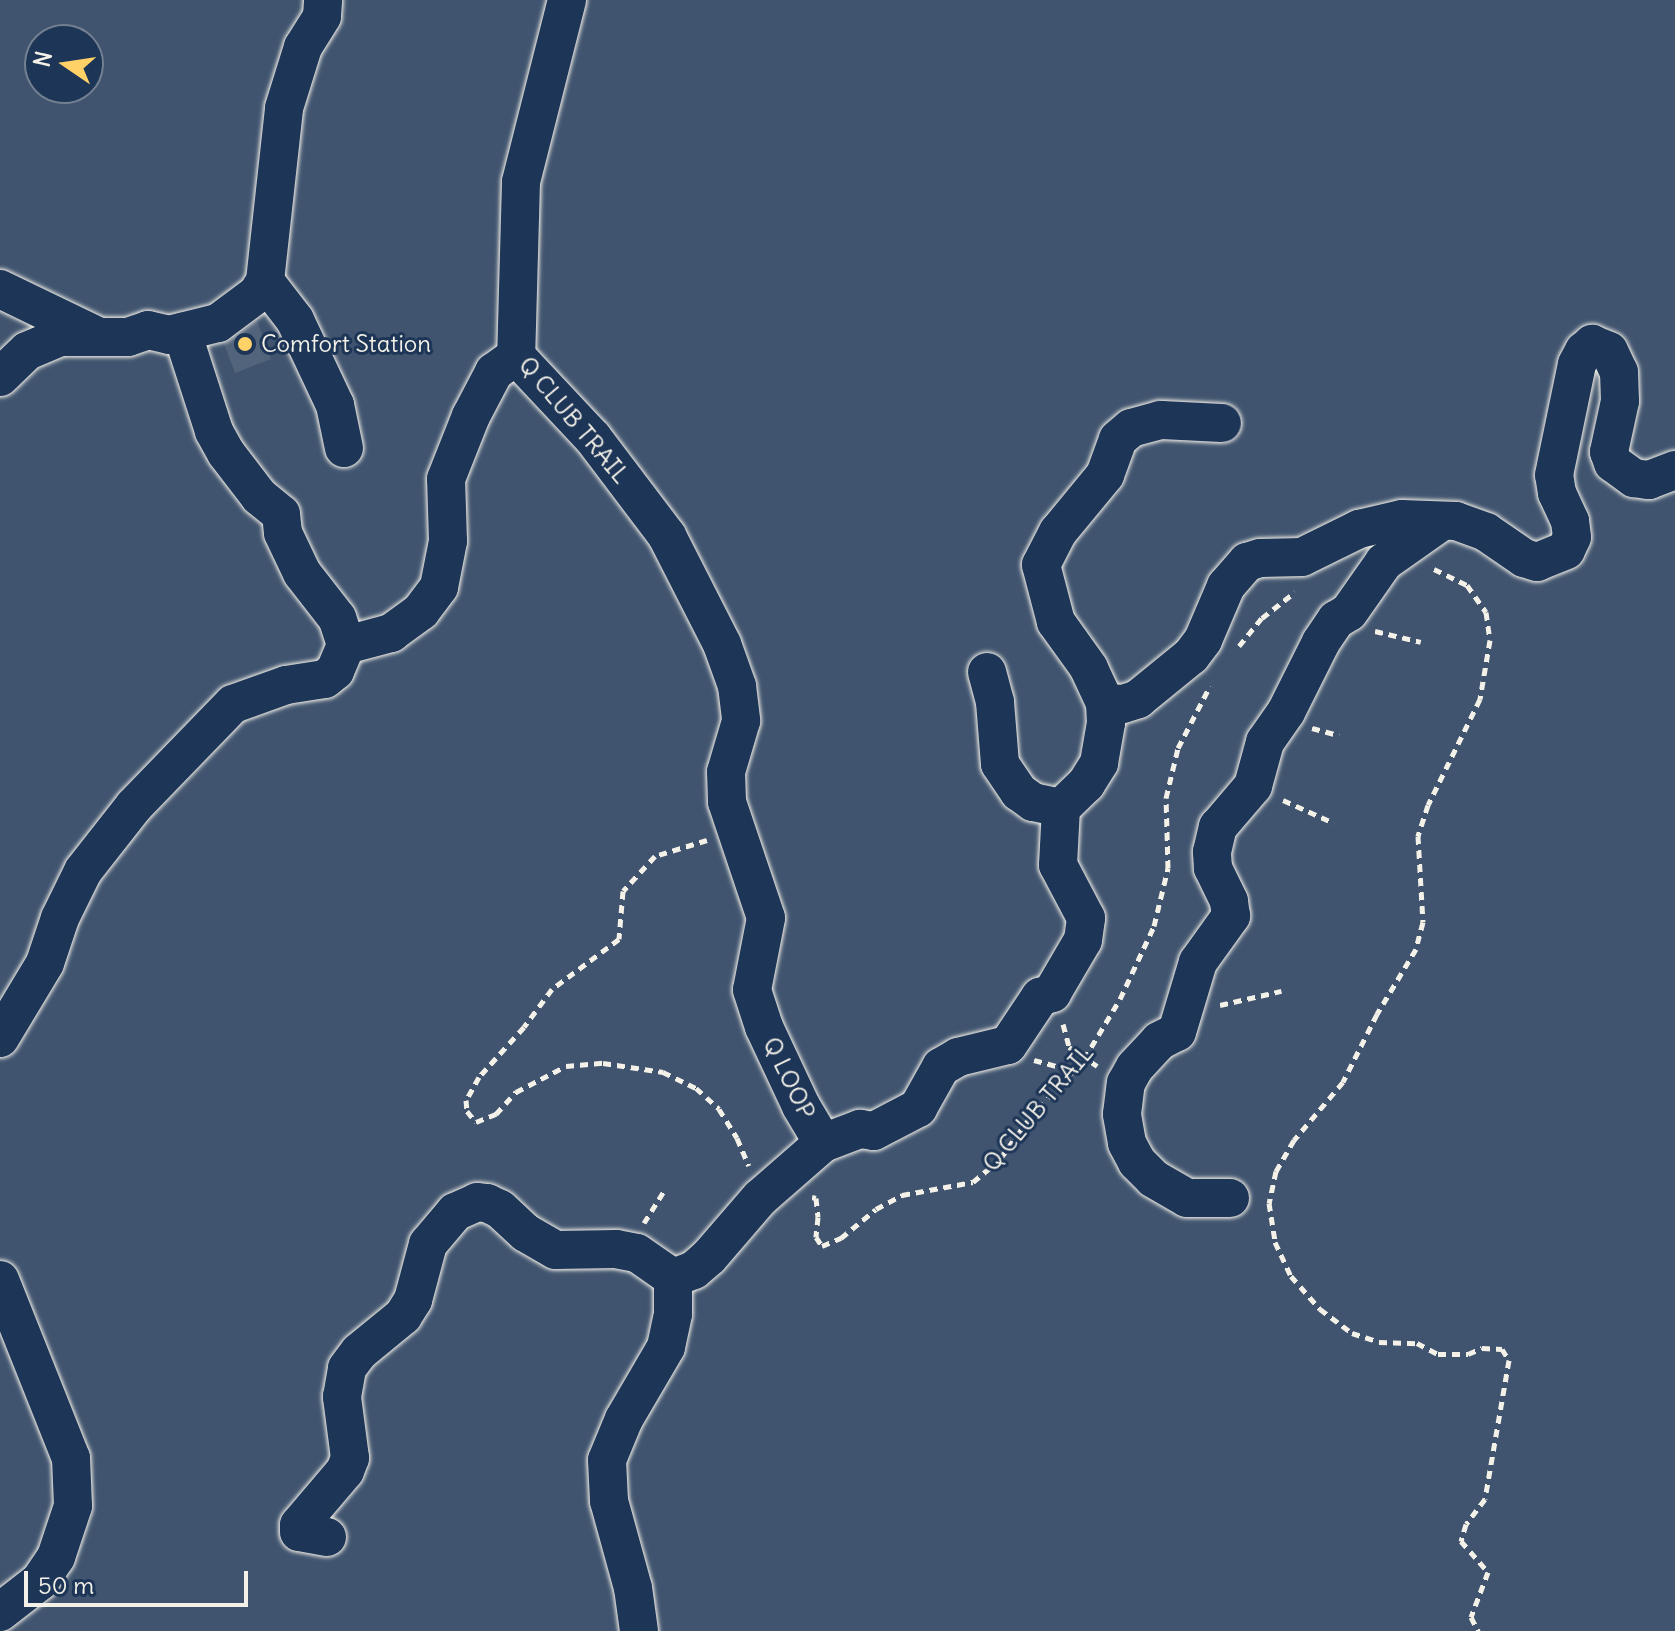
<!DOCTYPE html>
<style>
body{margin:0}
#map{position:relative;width:1675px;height:1631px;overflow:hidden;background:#263d5d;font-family:Delius,sans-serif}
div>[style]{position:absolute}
.green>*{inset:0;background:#40546f}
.building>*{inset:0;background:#52647b}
.path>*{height:5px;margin-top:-2.5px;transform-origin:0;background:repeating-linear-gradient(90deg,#f4f1e8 0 8px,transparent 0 14px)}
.roads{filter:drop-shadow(0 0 2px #f4f1e8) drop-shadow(0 0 2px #f4f1e8)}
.minor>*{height:38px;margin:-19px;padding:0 19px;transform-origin:19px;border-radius:19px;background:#1d3557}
.dots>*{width:22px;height:22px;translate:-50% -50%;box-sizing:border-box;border:4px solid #1d3557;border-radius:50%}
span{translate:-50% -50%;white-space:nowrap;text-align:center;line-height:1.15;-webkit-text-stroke:6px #1d3557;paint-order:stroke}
.poi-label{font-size:24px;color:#f4f1e8}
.left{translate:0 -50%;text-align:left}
.street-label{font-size:24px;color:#f4f1e8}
.north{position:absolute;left:24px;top:24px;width:80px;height:80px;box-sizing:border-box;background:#1d3557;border:2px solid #738091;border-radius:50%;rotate:283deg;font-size:22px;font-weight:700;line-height:32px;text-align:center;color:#f4f1e8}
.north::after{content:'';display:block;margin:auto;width:28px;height:36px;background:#ffd166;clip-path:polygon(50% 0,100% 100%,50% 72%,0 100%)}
.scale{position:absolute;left:24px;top:1571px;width:224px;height:36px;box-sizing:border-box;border:4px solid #f4f1e8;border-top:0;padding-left:10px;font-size:24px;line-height:28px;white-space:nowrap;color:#f4f1e8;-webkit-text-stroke:6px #1d3557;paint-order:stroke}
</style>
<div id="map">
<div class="green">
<i style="clip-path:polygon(evenodd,0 0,1675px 0,1675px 1631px,0 1631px,0 0,40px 40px,88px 40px,88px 88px,40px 88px,40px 40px)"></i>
</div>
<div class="building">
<i style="clip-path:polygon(257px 321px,271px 359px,235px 373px,224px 344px)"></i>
</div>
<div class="path">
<i style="left:1434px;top:569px;width:37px;rotate:26deg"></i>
<i style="left:1467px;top:585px;width:33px;rotate:55deg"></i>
<i style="left:1486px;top:612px;width:28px;rotate:82deg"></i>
<i style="left:1490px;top:640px;width:60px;rotate:99.6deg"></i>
<i style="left:1480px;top:699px;width:118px;rotate:116.1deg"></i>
<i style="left:1428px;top:805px;width:33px;rotate:108deg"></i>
<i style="left:1418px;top:836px;width:86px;rotate:86.7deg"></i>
<i style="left:1423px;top:922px;width:28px;rotate:105deg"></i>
<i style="left:1416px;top:949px;width:76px;rotate:121deg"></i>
<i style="left:1377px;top:1014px;width:76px;rotate:116.6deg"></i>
<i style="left:1343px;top:1082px;width:76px;rotate:130.2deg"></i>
<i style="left:1294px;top:1140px;width:36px;rotate:120deg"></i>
<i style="left:1276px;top:1171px;width:33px;rotate:102deg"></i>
<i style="left:1269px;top:1203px;width:39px;rotate:81deg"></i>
<i style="left:1275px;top:1242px;width:38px;rotate:65deg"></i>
<i style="left:1291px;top:1276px;width:44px;rotate:48.7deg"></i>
<i style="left:1320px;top:1309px;width:40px;rotate:37deg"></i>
<i style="left:1352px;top:1333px;width:28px;rotate:18deg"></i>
<i style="left:1379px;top:1342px;width:38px;rotate:2deg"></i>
<i style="left:1417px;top:1343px;width:24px;rotate:28deg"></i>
<i style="left:1438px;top:1354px;width:30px"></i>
<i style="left:1468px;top:1354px;width:15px;rotate:-23deg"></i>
<i style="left:1482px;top:1348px;width:20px;rotate:3deg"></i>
<i style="left:1502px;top:1349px;width:13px;rotate:58deg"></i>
<i style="left:1509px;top:1360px;width:141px;rotate:99.8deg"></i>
<i style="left:1485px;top:1499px;width:31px;rotate:127deg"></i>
<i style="left:1466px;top:1524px;width:18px;rotate:106deg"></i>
<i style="left:1461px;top:1541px;width:41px;rotate:48.9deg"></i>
<i style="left:1488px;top:1572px;width:48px;rotate:110.7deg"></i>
<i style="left:1471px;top:1617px;width:16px;rotate:63deg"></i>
<i style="left:1375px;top:631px;width:47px;rotate:13.4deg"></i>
<i style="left:1239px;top:646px;width:36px;rotate:-51deg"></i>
<i style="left:1262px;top:618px;width:42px;rotate:-38.2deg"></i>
<i style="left:1312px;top:728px;width:28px;rotate:15deg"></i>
<i style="left:1283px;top:800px;width:56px;rotate:24.3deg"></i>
<i style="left:707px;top:840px;width:54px;rotate:162.9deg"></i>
<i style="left:655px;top:856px;width:47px;rotate:132.4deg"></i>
<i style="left:623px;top:891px;width:48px;rotate:94.8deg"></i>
<i style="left:619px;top:939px;width:84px;rotate:143.3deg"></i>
<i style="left:552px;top:989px;width:47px;rotate:126.4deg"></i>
<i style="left:524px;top:1027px;width:67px;rotate:132deg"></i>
<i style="left:479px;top:1077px;width:26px;rotate:119deg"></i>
<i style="left:466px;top:1100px;width:11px;rotate:85deg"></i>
<i style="left:467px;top:1111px;width:14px;rotate:51deg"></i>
<i style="left:476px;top:1122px;width:22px;rotate:-22deg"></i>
<i style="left:496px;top:1114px;width:30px;rotate:-48deg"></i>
<i style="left:516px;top:1092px;width:56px;rotate:-27.5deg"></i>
<i style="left:566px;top:1066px;width:37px;rotate:-5deg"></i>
<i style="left:603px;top:1063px;width:61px;rotate:8.5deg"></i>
<i style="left:663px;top:1072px;width:37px;rotate:26deg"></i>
<i style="left:696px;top:1088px;width:31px;rotate:42deg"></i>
<i style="left:719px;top:1109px;width:34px;rotate:58deg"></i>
<i style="left:737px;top:1138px;width:30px;rotate:67deg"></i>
<i style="left:1220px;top:1005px;width:63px;rotate:-12.9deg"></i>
<i style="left:1063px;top:1024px;width:24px;rotate:75deg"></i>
<i style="left:1069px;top:1047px;width:34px;rotate:34deg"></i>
<i style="left:1034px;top:1060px;width:39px;rotate:15deg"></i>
<i style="left:812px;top:1197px;width:4px;rotate:14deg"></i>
<i style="left:816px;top:1198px;width:19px;rotate:84deg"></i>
<i style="left:818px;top:1217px;width:20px;rotate:96deg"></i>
<i style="left:816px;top:1237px;width:11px;rotate:56deg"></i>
<i style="left:822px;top:1246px;width:21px;rotate:-23deg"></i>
<i style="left:841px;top:1238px;width:45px;rotate:-39.6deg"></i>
<i style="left:876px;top:1209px;width:30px;rotate:-28deg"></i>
<i style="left:902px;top:1195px;width:72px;rotate:-10.4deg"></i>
<i style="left:973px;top:1182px;width:35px;rotate:-40deg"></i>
<i style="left:1000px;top:1159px;width:49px;rotate:-54.1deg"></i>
<i style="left:1029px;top:1119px;width:81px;rotate:-47.5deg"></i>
<i style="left:1084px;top:1059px;width:70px;rotate:-59deg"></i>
<i style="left:1120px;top:999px;width:81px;rotate:-65deg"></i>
<i style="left:1154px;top:926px;width:60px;rotate:-76.4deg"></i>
<i style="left:1168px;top:868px;width:70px;rotate:-91.6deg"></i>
<i style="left:1166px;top:798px;width:51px;rotate:-76.5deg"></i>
<i style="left:1178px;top:748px;width:70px;rotate:-62.7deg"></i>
<i style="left:644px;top:1223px;width:38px;rotate:-58deg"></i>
</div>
<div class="roads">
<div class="minor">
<i style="left:567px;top:0;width:188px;rotate:104.2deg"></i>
<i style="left:521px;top:182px;width:174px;rotate:91.6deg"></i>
<i style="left:516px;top:356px;width:112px;rotate:46.8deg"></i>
<i style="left:593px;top:438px;width:123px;rotate:52.9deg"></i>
<i style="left:667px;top:536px;width:121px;rotate:63deg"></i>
<i style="left:722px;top:644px;width:45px;rotate:70.3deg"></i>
<i style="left:737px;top:686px;width:35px;rotate:83deg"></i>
<i style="left:741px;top:721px;width:53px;rotate:106.4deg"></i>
<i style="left:726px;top:772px;width:30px;rotate:88deg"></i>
<i style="left:727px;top:802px;width:122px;rotate:71.4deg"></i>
<i style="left:766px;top:918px;width:73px;rotate:101deg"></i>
<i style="left:752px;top:990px;width:39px;rotate:72deg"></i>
<i style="left:764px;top:1027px;width:87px;rotate:64.9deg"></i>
<i style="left:801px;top:1106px;width:43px;rotate:59.3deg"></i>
<i style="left:823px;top:1143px;width:40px;rotate:-21deg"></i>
<i style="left:860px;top:1129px;width:14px;rotate:8deg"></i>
<i style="left:874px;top:1131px;width:50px;rotate:-27.6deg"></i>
<i style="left:918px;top:1108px;width:47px;rotate:-60.7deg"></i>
<i style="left:941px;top:1067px;width:20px;rotate:-30deg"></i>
<i style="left:958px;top:1057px;width:51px;rotate:-13.5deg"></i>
<i style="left:1008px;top:1045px;width:58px;rotate:-56.3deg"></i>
<i style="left:1040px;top:997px;width:13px;rotate:-18deg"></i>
<i style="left:1052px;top:993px;width:61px;rotate:-59.7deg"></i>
<i style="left:1083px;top:940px;width:22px;rotate:-82deg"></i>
<i style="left:1086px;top:918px;width:60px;rotate:-117.8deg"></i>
<i style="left:1058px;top:865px;width:57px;rotate:-87deg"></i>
<i style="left:265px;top:281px;width:49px;rotate:52.4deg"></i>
<i style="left:295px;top:320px;width:94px;rotate:64.8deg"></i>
<i style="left:335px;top:405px;width:44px;rotate:78.2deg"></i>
<i style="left:0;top:289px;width:106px;rotate:25.8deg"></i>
<i style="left:0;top:377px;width:37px;rotate:-44deg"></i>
<i style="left:27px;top:351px;width:36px;rotate:-23deg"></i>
<i style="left:60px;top:337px;width:68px"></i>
<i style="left:128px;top:337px;width:21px;rotate:-19deg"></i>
<i style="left:148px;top:330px;width:22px;rotate:13deg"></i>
<i style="left:169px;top:335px;width:50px;rotate:-13.8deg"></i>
<i style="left:218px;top:323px;width:49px;rotate:-36.6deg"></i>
<i style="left:257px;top:294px;width:15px;rotate:-58deg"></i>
<i style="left:265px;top:281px;width:174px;rotate:-83.7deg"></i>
<i style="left:284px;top:108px;width:64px;rotate:-72.7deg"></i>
<i style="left:303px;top:47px;width:36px;rotate:-58deg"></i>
<i style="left:322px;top:16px;width:16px;rotate:-86deg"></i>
<i style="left:346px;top:645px;width:47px;rotate:-14.9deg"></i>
<i style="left:391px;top:633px;width:37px;rotate:-36deg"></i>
<i style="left:421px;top:611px;width:30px;rotate:-53deg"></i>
<i style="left:439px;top:587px;width:47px;rotate:-78.9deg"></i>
<i style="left:448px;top:541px;width:62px;rotate:-91.8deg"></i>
<i style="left:446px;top:479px;width:68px;rotate:-68.4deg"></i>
<i style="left:471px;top:416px;width:50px;rotate:-62.4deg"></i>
<i style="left:494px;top:372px;width:27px;rotate:-36deg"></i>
<i style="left:987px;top:672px;width:31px;rotate:75deg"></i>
<i style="left:995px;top:702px;width:62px;rotate:85.4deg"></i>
<i style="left:1000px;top:764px;width:34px;rotate:56deg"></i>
<i style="left:1019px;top:792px;width:17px;rotate:36deg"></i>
<i style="left:1033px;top:802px;width:29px;rotate:12deg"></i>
<i style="left:1061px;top:808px;width:35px;rotate:-44deg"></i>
<i style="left:1086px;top:784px;width:25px;rotate:-58deg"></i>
<i style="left:1099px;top:763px;width:41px;rotate:-80.1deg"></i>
<i style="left:1106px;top:723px;width:20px;rotate:-93deg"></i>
<i style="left:1105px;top:703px;width:38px;rotate:-115deg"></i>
<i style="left:1089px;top:668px;width:57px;rotate:-125.7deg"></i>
<i style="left:1056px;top:622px;width:59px;rotate:-104.7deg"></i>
<i style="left:1041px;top:565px;width:37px;rotate:-63deg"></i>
<i style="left:1058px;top:532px;width:74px;rotate:-50.5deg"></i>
<i style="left:1105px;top:475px;width:38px;rotate:-70deg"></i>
<i style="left:1118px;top:439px;width:17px;rotate:-40deg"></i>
<i style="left:1131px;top:428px;width:31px;rotate:-15deg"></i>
<i style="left:1161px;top:420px;width:61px;rotate:2.8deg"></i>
<i style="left:1105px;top:703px;width:18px;rotate:3deg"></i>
<i style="left:1123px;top:704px;width:16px;rotate:-18deg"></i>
<i style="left:1138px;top:699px;width:68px;rotate:-39.1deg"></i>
<i style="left:1191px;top:656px;width:20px;rotate:-53deg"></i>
<i style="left:1203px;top:640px;width:59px;rotate:-66.9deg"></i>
<i style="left:1226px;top:586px;width:32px;rotate:-49deg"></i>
<i style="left:1247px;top:562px;width:14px;rotate:-17deg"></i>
<i style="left:1260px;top:558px;width:42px;rotate:-1.4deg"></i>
<i style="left:1302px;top:557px;width:64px;rotate:-26.2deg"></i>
<i style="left:1359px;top:529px;width:44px;rotate:-13.1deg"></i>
<i style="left:1402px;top:519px;width:54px;rotate:2.1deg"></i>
<i style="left:1456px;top:521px;width:32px;rotate:20deg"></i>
<i style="left:1486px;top:532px;width:46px;rotate:34.4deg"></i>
<i style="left:1524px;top:558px;width:14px;rotate:17deg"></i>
<i style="left:1537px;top:562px;width:31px;rotate:-22deg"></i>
<i style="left:1566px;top:550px;width:14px;rotate:-65deg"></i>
<i style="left:1572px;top:537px;width:16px;rotate:-97deg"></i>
<i style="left:1570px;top:521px;width:31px;rotate:-115deg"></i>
<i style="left:1557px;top:493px;width:18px;rotate:-99deg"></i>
<i style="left:1554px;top:475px;width:113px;rotate:-78.3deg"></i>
<i style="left:1577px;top:364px;width:15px;rotate:-62deg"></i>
<i style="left:1584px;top:351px;width:11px;rotate:-41deg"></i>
<i style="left:1592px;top:344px;width:18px;rotate:22deg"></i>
<i style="left:1609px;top:351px;width:23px;rotate:65deg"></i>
<i style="left:1619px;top:372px;width:29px;rotate:88deg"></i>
<i style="left:1620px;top:401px;width:52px;rotate:102.2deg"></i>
<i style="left:1609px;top:452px;width:12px;rotate:70deg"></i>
<i style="left:1613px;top:463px;width:26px;rotate:36deg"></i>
<i style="left:1634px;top:478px;width:15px;rotate:8deg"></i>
<i style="left:1649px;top:480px;width:28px;rotate:-21deg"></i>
<i style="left:0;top:1038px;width:87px;rotate:-59deg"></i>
<i style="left:45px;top:963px;width:47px;rotate:-71.6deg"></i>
<i style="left:60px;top:918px;width:52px;rotate:-63.9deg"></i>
<i style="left:83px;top:871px;width:83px;rotate:-51.9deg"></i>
<i style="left:134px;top:806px;width:142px;rotate:-45.9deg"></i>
<i style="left:233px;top:704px;width:56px;rotate:-19.7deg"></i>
<i style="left:286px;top:685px;width:39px;rotate:-9deg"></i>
<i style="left:325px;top:679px;width:13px;rotate:-39deg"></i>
<i style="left:335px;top:671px;width:28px;rotate:-67deg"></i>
<i style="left:346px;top:645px;width:28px;rotate:-108deg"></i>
<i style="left:337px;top:618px;width:57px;rotate:-127.9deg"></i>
<i style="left:302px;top:573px;width:44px;rotate:-115.4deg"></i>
<i style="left:283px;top:533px;width:19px;rotate:-96deg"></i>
<i style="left:281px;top:514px;width:28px;rotate:-141deg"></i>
<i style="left:259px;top:496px;width:54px;rotate:-127.5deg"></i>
<i style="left:226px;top:453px;width:25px;rotate:-119deg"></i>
<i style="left:214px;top:431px;width:104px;rotate:-107.9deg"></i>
<i style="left:1230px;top:1198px;width:43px;rotate:180deg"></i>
<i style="left:1187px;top:1198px;width:39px;rotate:-150deg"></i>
<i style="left:1153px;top:1178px;width:23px;rotate:-135deg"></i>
<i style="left:1137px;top:1162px;width:21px;rotate:-118deg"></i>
<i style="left:1127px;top:1143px;width:29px;rotate:-100deg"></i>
<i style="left:1122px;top:1114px;width:31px;rotate:-83deg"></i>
<i style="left:1126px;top:1083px;width:18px;rotate:-61deg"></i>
<i style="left:1135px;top:1067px;width:35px;rotate:-47deg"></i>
<i style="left:1159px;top:1041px;width:20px;rotate:-27deg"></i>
<i style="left:1177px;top:1032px;width:73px;rotate:-73.3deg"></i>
<i style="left:1198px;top:962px;width:57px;rotate:-54.3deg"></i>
<i style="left:1231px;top:916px;width:15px;rotate:-98deg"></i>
<i style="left:1229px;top:901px;width:37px;rotate:-116deg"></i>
<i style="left:1213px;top:868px;width:16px;rotate:-94deg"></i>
<i style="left:1212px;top:852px;width:26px;rotate:-77deg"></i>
<i style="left:1218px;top:827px;width:54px;rotate:-49.5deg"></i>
<i style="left:1253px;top:786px;width:46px;rotate:-74.7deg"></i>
<i style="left:1265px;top:742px;width:37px;rotate:-55deg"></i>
<i style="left:1286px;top:712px;width:78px;rotate:-63.4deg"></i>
<i style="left:1321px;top:642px;width:27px;rotate:-56deg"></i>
<i style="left:1336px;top:620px;width:15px;rotate:-32deg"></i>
<i style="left:1349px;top:612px;width:61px;rotate:-55deg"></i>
<i style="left:1384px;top:562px;width:70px;rotate:-35.1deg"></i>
<i style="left:0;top:1280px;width:192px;rotate:68.3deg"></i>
<i style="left:71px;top:1458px;width:48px;rotate:87.6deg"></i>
<i style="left:73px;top:1506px;width:54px;rotate:108.4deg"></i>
<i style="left:56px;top:1557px;width:29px;rotate:124deg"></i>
<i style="left:40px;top:1581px;width:51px;rotate:142.2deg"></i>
<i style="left:327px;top:1537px;width:28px;rotate:-170deg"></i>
<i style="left:299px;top:1532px;width:7px;rotate:-90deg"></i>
<i style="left:299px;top:1525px;width:71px;rotate:-49.6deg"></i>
<i style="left:345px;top:1471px;width:14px;rotate:-69deg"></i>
<i style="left:350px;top:1458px;width:62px;rotate:-97.5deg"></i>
<i style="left:342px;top:1397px;width:29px;rotate:-80deg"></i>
<i style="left:347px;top:1368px;width:20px;rotate:-53deg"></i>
<i style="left:359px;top:1352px;width:57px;rotate:-39.3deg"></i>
<i style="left:403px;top:1316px;width:19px;rotate:-58deg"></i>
<i style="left:413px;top:1300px;width:58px;rotate:-75deg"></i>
<i style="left:428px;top:1244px;width:42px;rotate:-49.8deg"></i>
<i style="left:455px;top:1212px;width:24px;rotate:-24deg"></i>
<i style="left:477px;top:1202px;width:10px;rotate:6deg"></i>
<i style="left:487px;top:1203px;width:14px;rotate:25deg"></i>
<i style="left:500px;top:1209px;width:35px;rotate:43deg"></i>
<i style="left:526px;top:1233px;width:34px;rotate:30deg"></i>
<i style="left:556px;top:1250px;width:60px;rotate:-1deg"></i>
<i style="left:616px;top:1249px;width:21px;rotate:11deg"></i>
<i style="left:637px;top:1253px;width:44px;rotate:34.8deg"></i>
<i style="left:639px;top:1631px;width:43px;rotate:-97.9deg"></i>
<i style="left:633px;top:1588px;width:90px;rotate:-105.4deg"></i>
<i style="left:609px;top:1501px;width:41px;rotate:-92.8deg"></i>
<i style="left:607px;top:1460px;width:44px;rotate:-67.5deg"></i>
<i style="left:624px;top:1419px;width:83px;rotate:-59.7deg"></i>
<i style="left:666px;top:1347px;width:34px;rotate:-78deg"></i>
<i style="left:673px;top:1314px;width:36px;rotate:-90deg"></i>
<i style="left:673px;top:1278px;width:22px;rotate:-21deg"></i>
<i style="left:694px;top:1270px;width:20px;rotate:-41deg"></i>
<i style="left:709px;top:1257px;width:78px;rotate:-49.2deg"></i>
<i style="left:760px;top:1198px;width:84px;rotate:-41.1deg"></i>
</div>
</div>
<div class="dots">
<i style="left:245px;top:344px;background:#ffd166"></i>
</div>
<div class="poi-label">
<span class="left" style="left:261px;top:344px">Comfort Station</span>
</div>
<div class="street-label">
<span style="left:574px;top:420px;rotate:50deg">Q CLUB TRAIL</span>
<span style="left:789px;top:1078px;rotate:64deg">Q LOOP</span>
<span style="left:1038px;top:1108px;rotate:-50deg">Q CLUB TRAIL</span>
</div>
<div class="north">N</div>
<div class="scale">50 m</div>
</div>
